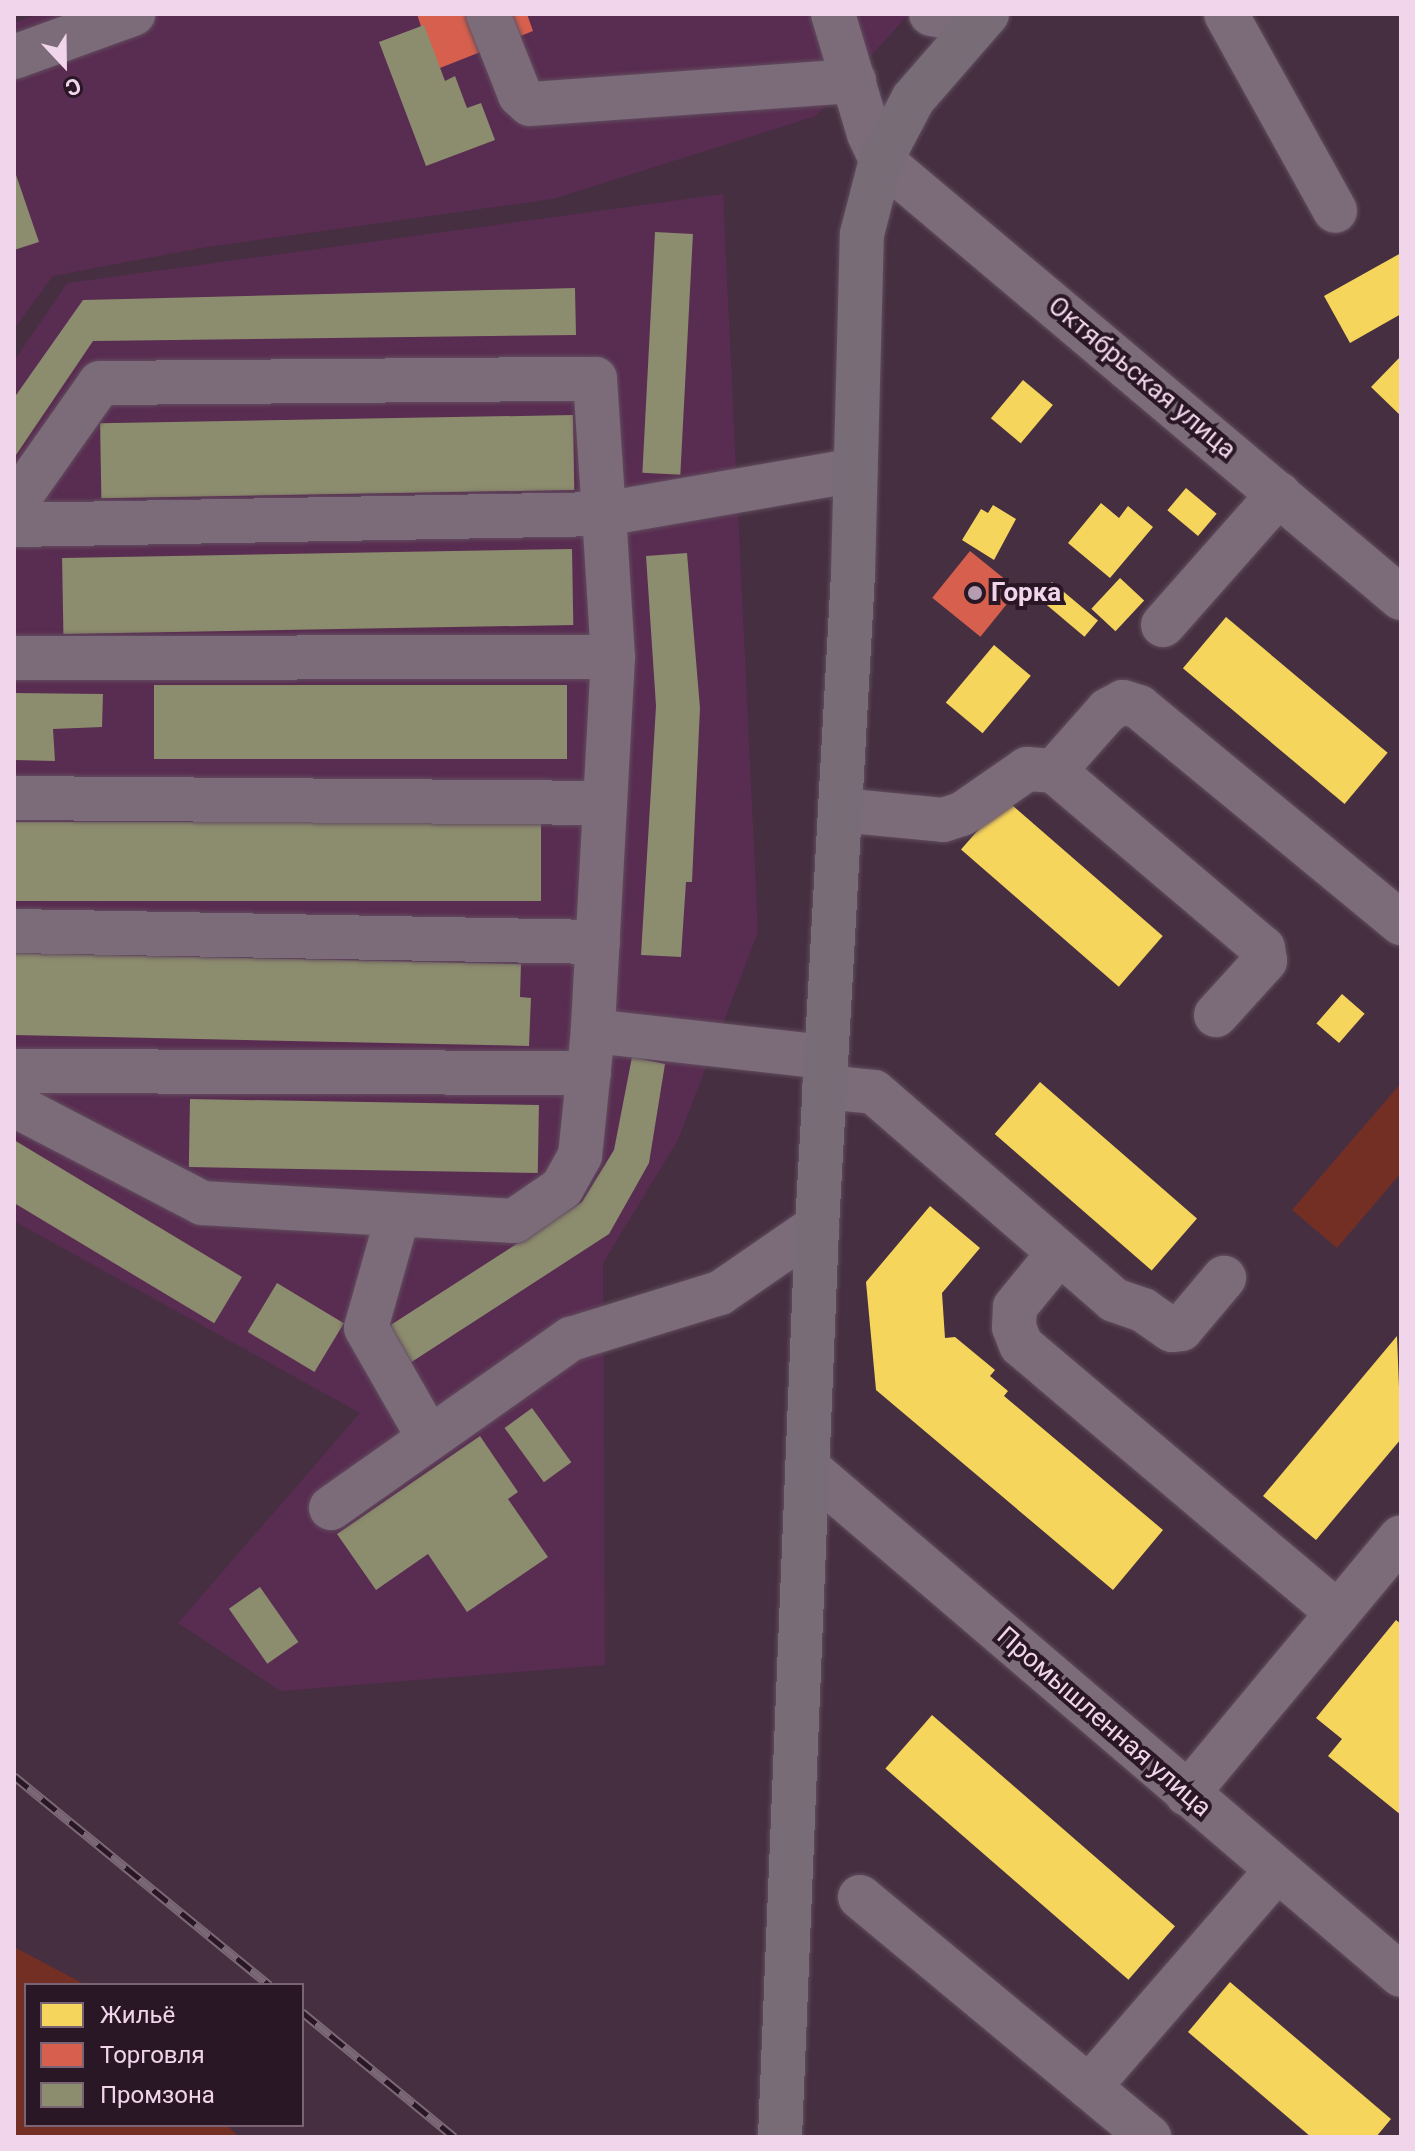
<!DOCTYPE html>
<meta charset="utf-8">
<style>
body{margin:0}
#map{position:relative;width:1415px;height:2151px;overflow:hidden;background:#452f41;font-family:Roboto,sans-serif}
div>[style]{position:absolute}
.built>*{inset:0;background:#592c51}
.green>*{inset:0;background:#732f24}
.homes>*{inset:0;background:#f6d55c;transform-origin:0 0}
.shops>*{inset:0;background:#d6604d;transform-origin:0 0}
.industry>*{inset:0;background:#8c8c6e;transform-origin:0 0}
.roads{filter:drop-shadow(0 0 2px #614d5e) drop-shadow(0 0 2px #614d5e)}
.minor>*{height:44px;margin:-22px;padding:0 22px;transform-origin:22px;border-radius:22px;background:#7c6b79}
.major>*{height:44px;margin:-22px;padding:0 22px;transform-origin:22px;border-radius:22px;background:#786c77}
.rail>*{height:9px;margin-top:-4.5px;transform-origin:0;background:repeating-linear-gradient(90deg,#2a1726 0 18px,#7b6877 0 36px);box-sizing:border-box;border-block:2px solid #7b6877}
.dots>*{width:22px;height:22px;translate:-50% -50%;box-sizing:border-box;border:4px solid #2a1726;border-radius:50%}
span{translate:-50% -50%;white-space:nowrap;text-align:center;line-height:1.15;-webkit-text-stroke:8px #2a1726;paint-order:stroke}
.street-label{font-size:26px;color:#f1d6eb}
.poi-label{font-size:26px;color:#f1d6eb;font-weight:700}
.left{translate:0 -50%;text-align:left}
.frame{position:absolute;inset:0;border:16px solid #f1d6eb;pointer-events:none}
.legend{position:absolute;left:24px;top:1983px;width:280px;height:144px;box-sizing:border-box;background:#2a1726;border:2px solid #7a6375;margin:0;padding:10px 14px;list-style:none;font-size:24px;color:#f1d6eb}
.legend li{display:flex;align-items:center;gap:16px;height:40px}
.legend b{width:40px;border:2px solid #7a6375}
.north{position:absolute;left:24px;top:24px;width:80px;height:80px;-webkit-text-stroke:6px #2a1726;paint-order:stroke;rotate:158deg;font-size:22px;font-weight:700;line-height:32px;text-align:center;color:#f1d6eb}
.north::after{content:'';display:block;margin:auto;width:28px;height:36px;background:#f1d6eb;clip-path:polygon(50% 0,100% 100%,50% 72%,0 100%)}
</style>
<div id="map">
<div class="built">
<i style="clip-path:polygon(38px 14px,909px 14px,816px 116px,553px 199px,201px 248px,53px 276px,14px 329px,14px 23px)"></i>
<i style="clip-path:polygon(723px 194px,758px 932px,678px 1140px,603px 1263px,605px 1665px,281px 1691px,178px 1623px,360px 1413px,14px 1221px,14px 361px,67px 283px)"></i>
</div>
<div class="green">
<i style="clip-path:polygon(1401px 1083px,1401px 1173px,1337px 1248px,1292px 1210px)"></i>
<i style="clip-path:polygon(14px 1947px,86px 1985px,26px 1985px,26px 2125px,227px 2125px,239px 2137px,14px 2137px)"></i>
</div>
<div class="homes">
<i style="clip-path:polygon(1401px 253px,1401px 314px,1350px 343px,1324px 296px)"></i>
<i style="clip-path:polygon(1401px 356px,1401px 416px,1371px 387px)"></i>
<i style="left:1023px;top:380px;width:39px;height:50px;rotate:40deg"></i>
<i style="left:1186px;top:488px;width:40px;height:29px;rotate:40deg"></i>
<i style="clip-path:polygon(1101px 503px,1119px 518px,1128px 506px,1153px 527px,1110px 578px,1068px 543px)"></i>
<i style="clip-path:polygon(993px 505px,1016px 519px,994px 560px,962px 540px,981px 509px,988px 513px)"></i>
<i style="left:1120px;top:578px;width:33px;height:42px;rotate:43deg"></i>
<i style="left:1052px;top:582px;width:60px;height:21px;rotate:40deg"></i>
<i style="left:1226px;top:617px;width:211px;height:67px;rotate:40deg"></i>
<i style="left:994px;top:645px;width:48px;height:75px;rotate:40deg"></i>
<i style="left:1005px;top:799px;width:209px;height:67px;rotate:41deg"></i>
<i style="left:1342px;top:994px;width:30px;height:39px;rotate:41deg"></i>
<i style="left:1040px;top:1082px;width:208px;height:69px;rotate:41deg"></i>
<i style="clip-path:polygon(930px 1206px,980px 1248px,942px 1293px,945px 1338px,955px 1337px,995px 1370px,990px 1376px,1008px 1391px,1004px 1396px,1163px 1530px,1113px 1590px,876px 1390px,866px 1282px)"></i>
<i style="clip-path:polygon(1397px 1336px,1401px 1439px,1316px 1540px,1263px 1496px)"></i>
<i style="clip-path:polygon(1396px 1620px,1401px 1624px,1401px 1815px,1328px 1756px,1342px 1739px,1316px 1718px)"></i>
<i style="left:932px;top:1715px;width:322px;height:71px;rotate:41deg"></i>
<i style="clip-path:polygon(1230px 1982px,1391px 2119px,1376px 2137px,1311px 2137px,1188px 2032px)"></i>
</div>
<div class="shops">
<i style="clip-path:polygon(417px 14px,527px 14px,533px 31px,435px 70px)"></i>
<i style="left:970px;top:551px;width:62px;height:60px;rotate:39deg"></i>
</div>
<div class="industry">
<i style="clip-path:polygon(424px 25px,445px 81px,455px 76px,467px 108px,481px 103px,495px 140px,426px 166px,379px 42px)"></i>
<i style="clip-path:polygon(14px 169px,39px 242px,14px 250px)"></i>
<i style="left:655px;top:232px;width:38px;height:241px;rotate:3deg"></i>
<i style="clip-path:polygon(575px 288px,576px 335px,93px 341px,14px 458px,14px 398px,83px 300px)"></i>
<i style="left:573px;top:415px;width:75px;height:473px;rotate:89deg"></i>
<i style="left:572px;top:549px;width:76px;height:510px;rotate:89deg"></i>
<i style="clip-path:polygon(687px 553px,700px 708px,692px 882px,686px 882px,681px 957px,641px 955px,656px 706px,646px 556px)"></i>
<i style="left:154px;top:685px;width:413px;height:74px"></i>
<i style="clip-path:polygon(14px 693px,103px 694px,102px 727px,53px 729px,55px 761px,14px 760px)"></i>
<i style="left:14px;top:822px;width:527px;height:79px"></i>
<i style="clip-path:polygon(14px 953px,521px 964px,520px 997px,531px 998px,529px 1046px,14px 1035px)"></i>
<i style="clip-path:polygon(632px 1057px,665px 1064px,649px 1163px,609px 1234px,410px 1363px,386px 1328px,582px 1202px,614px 1150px)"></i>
<i style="left:190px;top:1099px;width:349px;height:68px;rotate:1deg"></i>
<i style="left:14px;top:1140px;width:266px;height:54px;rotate:31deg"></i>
<i style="left:277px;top:1283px;width:78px;height:57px;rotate:31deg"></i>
<i style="left:532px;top:1408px;width:67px;height:34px;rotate:54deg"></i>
<i style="clip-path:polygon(480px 1436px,518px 1492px,508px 1499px,548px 1557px,467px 1612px,428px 1554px,376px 1590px,337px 1534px)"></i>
<i style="left:260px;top:1587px;width:67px;height:38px;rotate:55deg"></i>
</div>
<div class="roads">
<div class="minor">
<i style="left:488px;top:14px;width:87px;rotate:68.4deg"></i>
<i style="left:520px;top:95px;width:13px;rotate:42deg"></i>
<i style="left:530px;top:104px;width:325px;rotate:-4.1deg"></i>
<i style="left:833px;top:14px;width:125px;rotate:73.3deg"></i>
<i style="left:869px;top:134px;width:29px;rotate:65deg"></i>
<i style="left:881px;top:160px;width:680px;rotate:40.11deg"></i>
<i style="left:931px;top:14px;width:47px;rotate:8.7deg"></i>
<i style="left:1226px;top:14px;width:225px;rotate:61deg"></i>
<i style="left:14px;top:57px;width:127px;rotate:-19.9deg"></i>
<i style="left:14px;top:505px;width:149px;rotate:-54.8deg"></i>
<i style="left:100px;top:383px;width:495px;rotate:-0.5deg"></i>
<i style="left:595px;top:379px;width:135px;rotate:86.2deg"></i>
<i style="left:604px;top:514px;width:255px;rotate:-9.9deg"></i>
<i style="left:14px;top:525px;width:590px;rotate:-1.07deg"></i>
<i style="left:604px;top:514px;width:143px;rotate:86.4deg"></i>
<i style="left:613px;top:657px;width:375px;rotate:93.1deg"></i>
<i style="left:593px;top:1031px;width:234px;rotate:6.4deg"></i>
<i style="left:1163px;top:625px;width:175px;rotate:-48.5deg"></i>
<i style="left:14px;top:658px;width:599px;rotate:-0.1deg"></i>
<i style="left:1054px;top:771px;width:81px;rotate:-48.5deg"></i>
<i style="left:1108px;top:710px;width:17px;rotate:-28deg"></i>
<i style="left:1123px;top:702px;width:17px;rotate:17deg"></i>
<i style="left:1139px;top:707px;width:340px;rotate:39.5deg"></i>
<i style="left:14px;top:798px;width:591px;rotate:0.48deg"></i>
<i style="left:840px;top:810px;width:103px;rotate:5.5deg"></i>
<i style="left:943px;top:820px;width:20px;rotate:-18deg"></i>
<i style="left:962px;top:814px;width:79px;rotate:-34.7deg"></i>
<i style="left:1027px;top:769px;width:27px;rotate:4deg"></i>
<i style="left:1054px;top:771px;width:274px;rotate:40.3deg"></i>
<i style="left:1263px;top:948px;width:13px;rotate:81deg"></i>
<i style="left:1265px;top:961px;width:73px;rotate:132.2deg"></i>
<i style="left:14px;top:931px;width:584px;rotate:1.08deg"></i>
<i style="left:14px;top:1071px;width:575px;rotate:0.2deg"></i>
<i style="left:824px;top:1087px;width:50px;rotate:5.7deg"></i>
<i style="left:874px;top:1092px;width:318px;rotate:40.9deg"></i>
<i style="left:1114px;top:1300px;width:31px;rotate:19deg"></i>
<i style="left:1143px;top:1310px;width:35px;rotate:35deg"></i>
<i style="left:1172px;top:1330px;width:9px;rotate:-6deg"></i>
<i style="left:1181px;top:1329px;width:67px;rotate:-49.9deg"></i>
<i style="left:14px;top:1105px;width:212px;rotate:27.5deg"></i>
<i style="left:202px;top:1203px;width:313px;rotate:3.3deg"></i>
<i style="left:514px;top:1221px;width:58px;rotate:-34.5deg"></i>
<i style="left:562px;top:1188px;width:37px;rotate:-61deg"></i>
<i style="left:580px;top:1156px;width:126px;rotate:-84.1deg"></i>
<i style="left:398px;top:1215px;width:117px;rotate:105.8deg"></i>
<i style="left:366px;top:1328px;width:127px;rotate:60.2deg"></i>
<i style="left:1059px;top:1253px;width:70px;rotate:129.2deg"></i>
<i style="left:1015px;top:1307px;width:20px;rotate:93deg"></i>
<i style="left:1014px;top:1327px;width:19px;rotate:69deg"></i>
<i style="left:1021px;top:1345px;width:415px;rotate:40.2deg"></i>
<i style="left:808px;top:1468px;width:780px;rotate:40.53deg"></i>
<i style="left:331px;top:1508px;width:294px;rotate:-35.2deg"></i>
<i style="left:571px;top:1339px;width:156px;rotate:-17.2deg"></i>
<i style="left:720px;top:1293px;width:118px;rotate:-34.6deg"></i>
<i style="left:1187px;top:1794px;width:334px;rotate:-50.2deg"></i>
<i style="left:860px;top:1897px;width:376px;rotate:39.7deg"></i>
<i style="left:1089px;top:2087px;width:287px;rotate:-49.1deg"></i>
</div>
<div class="major">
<i style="left:780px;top:2137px;width:912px;rotate:-87.67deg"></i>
<i style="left:817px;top:1226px;width:654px;rotate:-86.84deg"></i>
<i style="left:853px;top:573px;width:339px;rotate:-88.5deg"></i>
<i style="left:862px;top:234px;width:76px;rotate:-75.6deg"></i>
<i style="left:881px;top:160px;width:69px;rotate:-62.3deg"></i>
<i style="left:913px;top:99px;width:113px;rotate:-49deg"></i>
</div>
</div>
<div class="rail">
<i style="left:14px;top:1776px;width:330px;rotate:39.3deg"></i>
<i style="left:302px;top:2012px;width:197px;rotate:39.4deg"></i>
</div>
<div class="dots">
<i style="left:975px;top:593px;background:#b59cb0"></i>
</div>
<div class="street-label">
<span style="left:1142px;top:378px;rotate:40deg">Октябрьская улица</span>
<span style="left:1104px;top:1722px;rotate:41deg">Промышленная улица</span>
</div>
<div class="poi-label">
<span class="left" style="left:991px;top:593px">Горка</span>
</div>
<div class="frame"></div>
<ul class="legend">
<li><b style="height:22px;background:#f6d55c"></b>Жильё</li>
<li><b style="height:22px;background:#d6604d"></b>Торговля</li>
<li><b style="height:22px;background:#8c8c6e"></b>Промзона</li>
</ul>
<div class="north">С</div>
</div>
